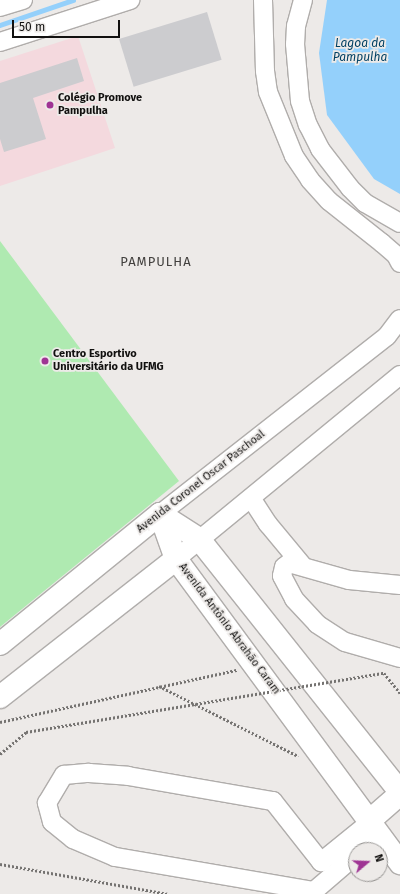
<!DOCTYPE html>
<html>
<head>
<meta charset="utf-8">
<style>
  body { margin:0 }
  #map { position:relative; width:400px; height:894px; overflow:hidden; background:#edeae8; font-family:"Fira Sans",sans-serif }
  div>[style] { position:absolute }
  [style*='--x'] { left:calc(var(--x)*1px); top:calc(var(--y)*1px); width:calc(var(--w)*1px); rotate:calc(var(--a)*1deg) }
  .education>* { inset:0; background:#f4d9de }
  .green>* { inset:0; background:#afeab1 }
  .water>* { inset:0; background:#94d0fb }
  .stream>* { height:4.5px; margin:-2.25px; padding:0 2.25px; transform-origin:2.25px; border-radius:2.25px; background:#94d0fb }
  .building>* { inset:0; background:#cccccf; transform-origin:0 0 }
  .path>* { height:2.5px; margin-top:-1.25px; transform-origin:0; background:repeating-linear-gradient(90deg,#757371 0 2px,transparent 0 4px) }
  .roads { filter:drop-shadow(1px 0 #b0adab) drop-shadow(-1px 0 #b0adab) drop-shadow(0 1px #b0adab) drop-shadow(0 -1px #b0adab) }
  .minor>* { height:18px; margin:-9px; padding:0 9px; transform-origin:9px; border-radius:9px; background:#fff }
  .major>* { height:22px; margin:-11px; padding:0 11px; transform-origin:11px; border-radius:11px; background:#fff }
  .path-bridge>* { height:2.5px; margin-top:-1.25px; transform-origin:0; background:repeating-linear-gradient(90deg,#757371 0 2px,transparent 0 4px) }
  .dots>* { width:11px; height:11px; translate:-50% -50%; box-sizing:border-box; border:2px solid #edeae8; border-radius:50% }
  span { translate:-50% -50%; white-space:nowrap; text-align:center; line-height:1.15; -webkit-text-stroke:3.5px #edeae8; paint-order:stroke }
  .poi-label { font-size:11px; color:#11100f; font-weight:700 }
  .left { translate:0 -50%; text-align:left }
  .street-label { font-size:11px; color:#11100f }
  .water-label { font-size:12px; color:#004063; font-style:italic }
  .quarter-label { font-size:13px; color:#42403e; letter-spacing:1px }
  .north { position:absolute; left:348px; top:842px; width:40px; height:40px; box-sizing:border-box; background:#edeae8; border:1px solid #959391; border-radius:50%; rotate:71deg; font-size:11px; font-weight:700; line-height:16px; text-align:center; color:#11100f }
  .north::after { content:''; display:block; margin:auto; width:14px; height:18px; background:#9f3494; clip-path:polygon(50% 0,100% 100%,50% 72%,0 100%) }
  .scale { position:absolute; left:12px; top:20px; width:108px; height:18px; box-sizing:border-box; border:2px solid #11100f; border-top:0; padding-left:5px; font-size:12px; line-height:14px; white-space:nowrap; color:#11100f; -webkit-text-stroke:3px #edeae8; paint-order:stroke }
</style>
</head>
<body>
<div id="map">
  <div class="education">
    <div style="clip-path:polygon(78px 36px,115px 148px,0 186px,0 61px)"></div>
  </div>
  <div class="green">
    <div style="clip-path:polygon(0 241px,179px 481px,0 627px)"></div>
  </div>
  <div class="water">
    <div style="clip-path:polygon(327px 0,400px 0,400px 194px,374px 179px,327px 115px,319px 53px)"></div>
  </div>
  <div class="stream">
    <div style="--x:0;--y:25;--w:77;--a:-18.9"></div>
  </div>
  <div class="building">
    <div style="left:207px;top:12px;width:50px;height:92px;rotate:73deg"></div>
    <div style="clip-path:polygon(77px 58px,84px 81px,33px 98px,46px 139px,4px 152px,0 139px,0 83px)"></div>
  </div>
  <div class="path">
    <div style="--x:159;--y:686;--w:156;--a:26.7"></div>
    <div style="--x:0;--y:722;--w:243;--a:-12.4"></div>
    <div style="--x:0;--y:864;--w:171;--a:10.1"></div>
  </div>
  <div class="roads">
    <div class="minor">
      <div style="--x:263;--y:0;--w:71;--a:88.4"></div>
      <div style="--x:265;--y:71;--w:21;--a:82"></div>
      <div style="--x:268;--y:92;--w:69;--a:67.9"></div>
      <div style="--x:294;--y:156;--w:29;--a:56"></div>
      <div style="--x:310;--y:180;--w:28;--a:48"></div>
      <div style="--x:329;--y:201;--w:68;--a:38.4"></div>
      <div style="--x:382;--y:243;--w:18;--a:41"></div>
      <div style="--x:396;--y:255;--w:9;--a:63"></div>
      <div style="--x:303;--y:0;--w:27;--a:105"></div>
      <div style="--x:296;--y:26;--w:18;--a:93"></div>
      <div style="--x:295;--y:44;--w:57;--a:85"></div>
      <div style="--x:300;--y:101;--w:25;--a:72"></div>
      <div style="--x:308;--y:125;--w:27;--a:63"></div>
      <div style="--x:320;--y:149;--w:49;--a:52.4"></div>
      <div style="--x:350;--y:188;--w:21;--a:45"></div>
      <div style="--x:365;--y:203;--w:40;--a:29.7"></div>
      <div style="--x:0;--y:7;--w:24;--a:-17"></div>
      <div style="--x:0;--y:42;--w:137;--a:-17.9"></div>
      <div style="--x:251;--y:498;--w:31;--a:57"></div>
      <div style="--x:268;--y:524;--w:53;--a:50.3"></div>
      <div style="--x:160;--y:514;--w:288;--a:-38.1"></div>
      <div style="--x:387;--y:336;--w:21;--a:-53"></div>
      <div style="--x:176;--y:559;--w:290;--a:-39.4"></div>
      <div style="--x:400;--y:585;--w:51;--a:-174.4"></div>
      <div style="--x:349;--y:580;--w:62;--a:-164.2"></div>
      <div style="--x:289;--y:563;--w:6;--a:141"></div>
      <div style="--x:284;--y:567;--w:9;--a:103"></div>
      <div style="--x:282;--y:576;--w:26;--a:62"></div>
      <div style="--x:294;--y:599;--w:34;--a:47"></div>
      <div style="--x:317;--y:624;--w:33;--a:33"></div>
      <div style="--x:345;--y:642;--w:57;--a:16.2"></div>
      <div style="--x:362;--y:850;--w:22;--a:-39"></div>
      <div style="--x:356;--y:855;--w:55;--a:139.4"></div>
      <div style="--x:314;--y:891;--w:202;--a:-170.3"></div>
      <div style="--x:115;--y:857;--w:46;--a:-156.8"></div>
      <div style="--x:73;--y:839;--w:27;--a:-141"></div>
      <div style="--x:52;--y:822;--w:20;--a:-105"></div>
      <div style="--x:47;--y:803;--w:33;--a:-59"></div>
      <div style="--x:64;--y:775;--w:25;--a:-5"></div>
      <div style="--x:89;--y:773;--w:39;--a:4"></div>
      <div style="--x:128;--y:776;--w:147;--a:9.8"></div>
      <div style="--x:273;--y:801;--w:78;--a:51.8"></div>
      <div style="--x:321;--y:862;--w:62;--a:-39.1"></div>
    </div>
    <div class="major">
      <div style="--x:160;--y:514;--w:48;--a:70.4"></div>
      <div style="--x:176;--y:559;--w:378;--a:53.6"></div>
      <div style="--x:160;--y:514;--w:46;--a:32.7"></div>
      <div style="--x:199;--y:539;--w:323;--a:51.5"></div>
      <div style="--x:0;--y:644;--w:206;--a:-39.1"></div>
      <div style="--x:0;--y:697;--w:224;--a:-38.1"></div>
      <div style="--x:368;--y:822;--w:43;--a:-41.2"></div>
    </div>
  </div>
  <div class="path-bridge">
    <div style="--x:0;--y:754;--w:34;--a:-40"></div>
    <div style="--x:26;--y:732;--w:363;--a:-9.4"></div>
    <div style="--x:384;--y:673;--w:26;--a:51"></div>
  </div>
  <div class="dots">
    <div style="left:50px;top:105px;background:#9f3494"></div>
    <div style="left:45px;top:361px;background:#9f3494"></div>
  </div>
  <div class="poi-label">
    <span class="left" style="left:58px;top:105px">Colégio Promove<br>Pampulha</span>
    <span class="left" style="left:53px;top:361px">Centro Esportivo<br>Universitário da UFMG</span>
  </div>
  <div class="street-label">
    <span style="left:201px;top:482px;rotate:-38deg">Avenida Coronel Oscar Paschoal</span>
    <span style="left:229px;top:629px;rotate:53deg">Avenida Antônio Abrahão Caram</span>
  </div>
  <div class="water-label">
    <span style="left:360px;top:51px">Lagoa da<br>Pampulha</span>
  </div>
  <div class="quarter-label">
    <span style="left:156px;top:262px">PAMPULHA</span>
  </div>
  <div class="north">N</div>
  <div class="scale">50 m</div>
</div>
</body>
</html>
